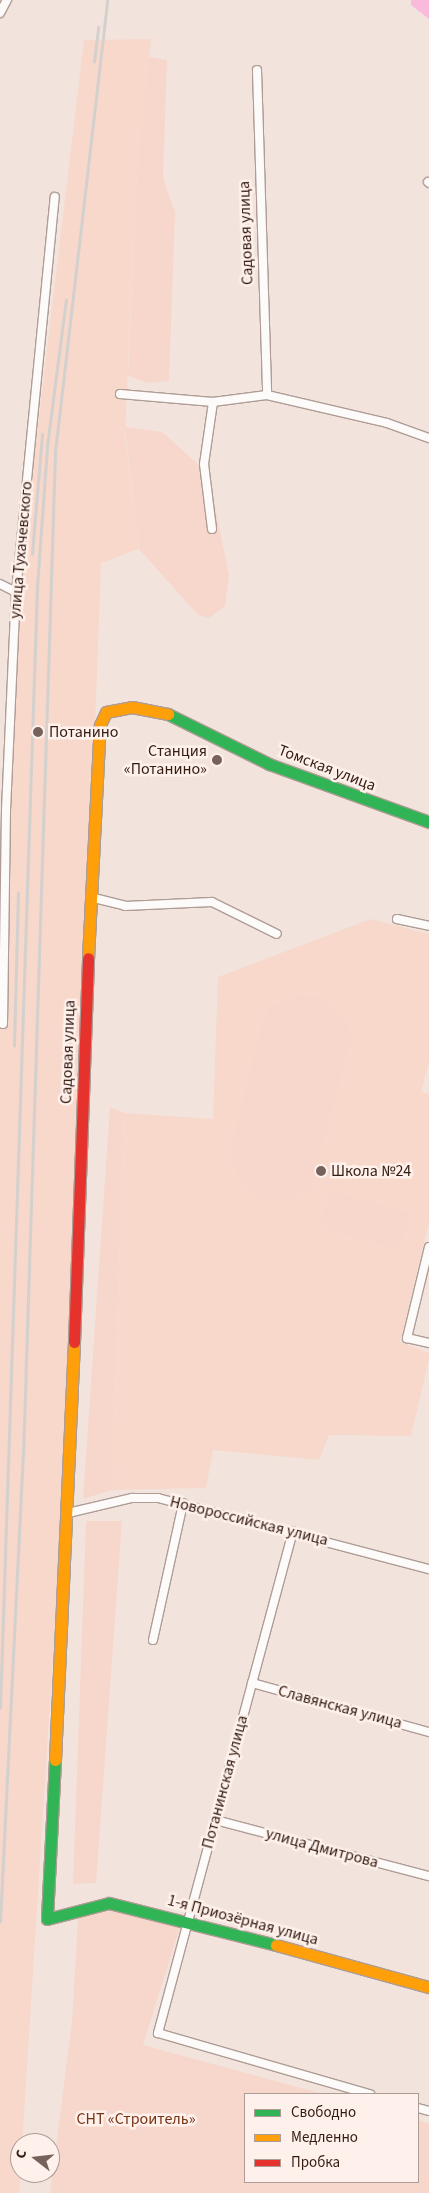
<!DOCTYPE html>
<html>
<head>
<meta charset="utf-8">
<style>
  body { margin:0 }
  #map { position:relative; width:429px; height:2193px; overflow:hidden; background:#f2e4dd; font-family:"Source Sans 3",sans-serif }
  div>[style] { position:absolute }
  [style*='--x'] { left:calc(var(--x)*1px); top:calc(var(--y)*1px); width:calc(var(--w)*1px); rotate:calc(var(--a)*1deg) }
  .built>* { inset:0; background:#f7d8cb }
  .green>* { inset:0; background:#f7d7cb }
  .water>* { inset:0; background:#fabadc }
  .roads { filter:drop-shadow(1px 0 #ae9c95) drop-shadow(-1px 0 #ae9c95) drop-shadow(0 1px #ae9c95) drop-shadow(0 -1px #ae9c95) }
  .street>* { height:8px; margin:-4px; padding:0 4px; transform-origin:4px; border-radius:4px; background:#fdfbfa }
  .fast>* { height:11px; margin:-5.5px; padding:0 5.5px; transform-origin:5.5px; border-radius:5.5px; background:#30b455 }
  .slow>* { height:11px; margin:-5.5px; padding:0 5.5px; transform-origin:5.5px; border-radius:5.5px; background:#ff9f0a }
  .jam>* { height:11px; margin:-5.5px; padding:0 5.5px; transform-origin:5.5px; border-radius:5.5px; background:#e5322d }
  .rail>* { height:2.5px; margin:-1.25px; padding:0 1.25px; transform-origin:1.25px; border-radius:1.25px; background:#d4d0ce }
  .dots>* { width:14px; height:14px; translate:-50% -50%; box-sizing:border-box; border:2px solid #fef0eb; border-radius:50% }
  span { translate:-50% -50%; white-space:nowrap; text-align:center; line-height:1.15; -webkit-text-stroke:5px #fef0eb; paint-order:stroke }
  .street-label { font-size:16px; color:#341c13 }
  .poi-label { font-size:16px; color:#341c13 }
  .left { translate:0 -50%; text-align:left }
  .right { translate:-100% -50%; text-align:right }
  .park-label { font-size:16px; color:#793314 }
  .legend { position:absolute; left:244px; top:2093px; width:175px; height:90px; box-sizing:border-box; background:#fef0eb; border:1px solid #ad9b95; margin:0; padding:6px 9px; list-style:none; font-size:15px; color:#341c13 }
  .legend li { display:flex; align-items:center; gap:10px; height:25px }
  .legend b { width:25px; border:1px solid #ad9b95 }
  .north { position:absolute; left:10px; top:2133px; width:50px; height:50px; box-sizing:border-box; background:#fef0eb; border:1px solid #ad9b95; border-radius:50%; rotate:286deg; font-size:14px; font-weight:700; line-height:20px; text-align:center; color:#341c13 }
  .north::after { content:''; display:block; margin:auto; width:18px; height:22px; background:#76625a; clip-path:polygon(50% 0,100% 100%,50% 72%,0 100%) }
</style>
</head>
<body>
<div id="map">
  <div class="built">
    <div style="clip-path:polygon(151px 39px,137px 167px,125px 432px,139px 549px,101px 563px,72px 1355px,19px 2193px,0 2193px,0 1033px,23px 551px,84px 40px)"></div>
    <div style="clip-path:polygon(371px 919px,429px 934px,429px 1061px,421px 1092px,429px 1094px,429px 1222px,400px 1342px,429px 1353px,429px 1359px,411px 1436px,329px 1435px,319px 1460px,213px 1450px,206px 1488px,112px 1490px,124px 1113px,213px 1119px,218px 977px)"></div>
  </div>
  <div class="green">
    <div style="clip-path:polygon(149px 57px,167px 60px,163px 178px,175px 212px,169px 381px,148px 383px,128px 376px,137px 167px)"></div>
    <div style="clip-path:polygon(125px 427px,162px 432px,208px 473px,229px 575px,225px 606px,209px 618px,198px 615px,139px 549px)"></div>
    <div style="clip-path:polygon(301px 995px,315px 997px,329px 1003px,348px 1025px,351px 1041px,310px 1187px,294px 1198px,277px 1201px,262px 1199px,239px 1180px,230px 1150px,264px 1018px,271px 1006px)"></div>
    <div style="clip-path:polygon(110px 1107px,124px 1113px,112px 1490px,83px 1499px)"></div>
    <div style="clip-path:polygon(335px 1192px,407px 1212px,409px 1217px,402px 1245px,397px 1249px,325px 1229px,321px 1222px,329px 1196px)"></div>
    <div style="clip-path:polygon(86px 1521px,122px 1521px,96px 1883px,73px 1884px)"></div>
    <div style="clip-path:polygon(122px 1909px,181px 1924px,143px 2045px,323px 2094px,245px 2094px,245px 2182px,418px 2182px,418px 2120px,429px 2124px,429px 2193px,50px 2193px,72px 2022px,78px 1917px)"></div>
  </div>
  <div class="water">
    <div style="clip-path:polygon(411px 0,429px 0,429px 19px,411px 5px)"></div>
  </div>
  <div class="roads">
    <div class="street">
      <div style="--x:0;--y:13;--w:15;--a:-62"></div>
      <div style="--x:257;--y:70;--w:325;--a:88.2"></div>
      <div style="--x:428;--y:182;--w:1;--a:45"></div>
      <div style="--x:120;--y:394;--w:93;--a:4.9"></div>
      <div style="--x:213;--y:402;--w:54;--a:-7.4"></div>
      <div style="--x:267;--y:395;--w:123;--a:13.1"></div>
      <div style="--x:387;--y:423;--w:45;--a:19.7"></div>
      <div style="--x:212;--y:529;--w:65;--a:-97"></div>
      <div style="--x:204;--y:464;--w:63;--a:-81.7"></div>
      <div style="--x:0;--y:584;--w:18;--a:27"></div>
      <div style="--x:90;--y:897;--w:36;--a:14"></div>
      <div style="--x:125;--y:906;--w:87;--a:-2.6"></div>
      <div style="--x:212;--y:902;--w:72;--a:26.2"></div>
      <div style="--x:397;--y:919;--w:33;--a:12"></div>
      <div style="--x:3;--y:1024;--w:214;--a:-89.2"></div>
      <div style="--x:6;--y:810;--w:218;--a:-87.4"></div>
      <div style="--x:16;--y:592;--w:397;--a:-84.4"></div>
      <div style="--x:429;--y:1247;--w:94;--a:103.6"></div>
      <div style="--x:407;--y:1338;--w:23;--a:13"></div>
      <div style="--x:68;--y:1513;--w:66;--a:-13.2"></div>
      <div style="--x:132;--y:1498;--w:26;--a:0"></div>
      <div style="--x:158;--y:1498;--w:280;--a:14.7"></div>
      <div style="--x:293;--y:1531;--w:520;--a:105.05"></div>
      <div style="--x:158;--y:2033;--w:221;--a:16.1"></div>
      <div style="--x:153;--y:1640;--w:140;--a:-77.6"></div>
      <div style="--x:252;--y:1683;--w:184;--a:15.5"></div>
      <div style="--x:215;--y:1820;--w:221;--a:14.7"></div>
      <div style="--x:418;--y:2108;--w:11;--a:15"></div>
    </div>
    <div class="fast">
      <div style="--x:168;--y:714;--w:113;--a:26.3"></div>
      <div style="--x:269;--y:764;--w:170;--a:19.9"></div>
      <div style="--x:55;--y:1760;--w:159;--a:92.9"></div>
      <div style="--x:47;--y:1919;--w:64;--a:-14.5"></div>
      <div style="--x:109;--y:1903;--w:172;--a:14.1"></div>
    </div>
    <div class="slow">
      <div style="--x:88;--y:958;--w:233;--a:-87.1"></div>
      <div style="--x:100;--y:725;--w:14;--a:-65"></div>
      <div style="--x:106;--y:712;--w:26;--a:-11"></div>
      <div style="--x:132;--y:707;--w:37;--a:11"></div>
      <div style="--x:55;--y:1760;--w:418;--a:-87.4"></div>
      <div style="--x:276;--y:1945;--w:159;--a:15.4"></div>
    </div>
    <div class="jam">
      <div style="--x:74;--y:1342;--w:384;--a:-87.9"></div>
    </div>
  </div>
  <div class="rail">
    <div style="--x:94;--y:62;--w:35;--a:-83"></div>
    <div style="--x:32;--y:554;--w:120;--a:-85.2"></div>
    <div style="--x:14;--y:1046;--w:153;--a:-88.5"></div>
    <div style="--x:0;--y:1708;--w:1122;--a:-88.11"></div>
    <div style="--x:37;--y:587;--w:141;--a:-85.9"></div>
    <div style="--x:47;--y:446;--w:147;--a:-82.6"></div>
    <div style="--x:0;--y:1922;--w:467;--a:-87.2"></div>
    <div style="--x:23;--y:1456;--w:1005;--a:-88.17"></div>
    <div style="--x:55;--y:452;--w:455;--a:-83.4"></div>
  </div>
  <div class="dots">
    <div style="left:38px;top:732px;background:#76625a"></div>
    <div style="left:217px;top:760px;background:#76625a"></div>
    <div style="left:321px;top:1171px;background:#76625a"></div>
  </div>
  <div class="street-label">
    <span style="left:246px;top:233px;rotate:-92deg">Садовая улица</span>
    <span style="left:21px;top:550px;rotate:-85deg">улица Тухачевского</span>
    <span style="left:327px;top:768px;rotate:21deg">Томская улица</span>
    <span style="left:68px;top:1052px;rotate:-88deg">Садовая улица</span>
    <span style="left:249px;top:1521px;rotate:14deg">Новороссийская улица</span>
    <span style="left:340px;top:1707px;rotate:15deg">Славянская улица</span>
    <span style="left:225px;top:1782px;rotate:-75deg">Потанинская улица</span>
    <span style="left:322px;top:1848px;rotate:15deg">улица Дмитрова</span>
    <span style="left:243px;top:1920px;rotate:15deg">1-я Приозёрная улица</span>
  </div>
  <div class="poi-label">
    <span class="left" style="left:49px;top:732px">Потанино</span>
    <span class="right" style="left:207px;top:760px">Станция<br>«Потанино»</span>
    <span class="left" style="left:331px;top:1171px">Школа №24</span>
  </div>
  <div class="park-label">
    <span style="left:136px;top:2119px">СНТ «Строитель»</span>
  </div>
  <ul class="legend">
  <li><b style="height:6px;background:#30b455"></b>Свободно</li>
  <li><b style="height:6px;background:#ff9f0a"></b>Медленно</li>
  <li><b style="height:6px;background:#e5322d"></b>Пробка</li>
  </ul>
  <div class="north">С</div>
</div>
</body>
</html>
